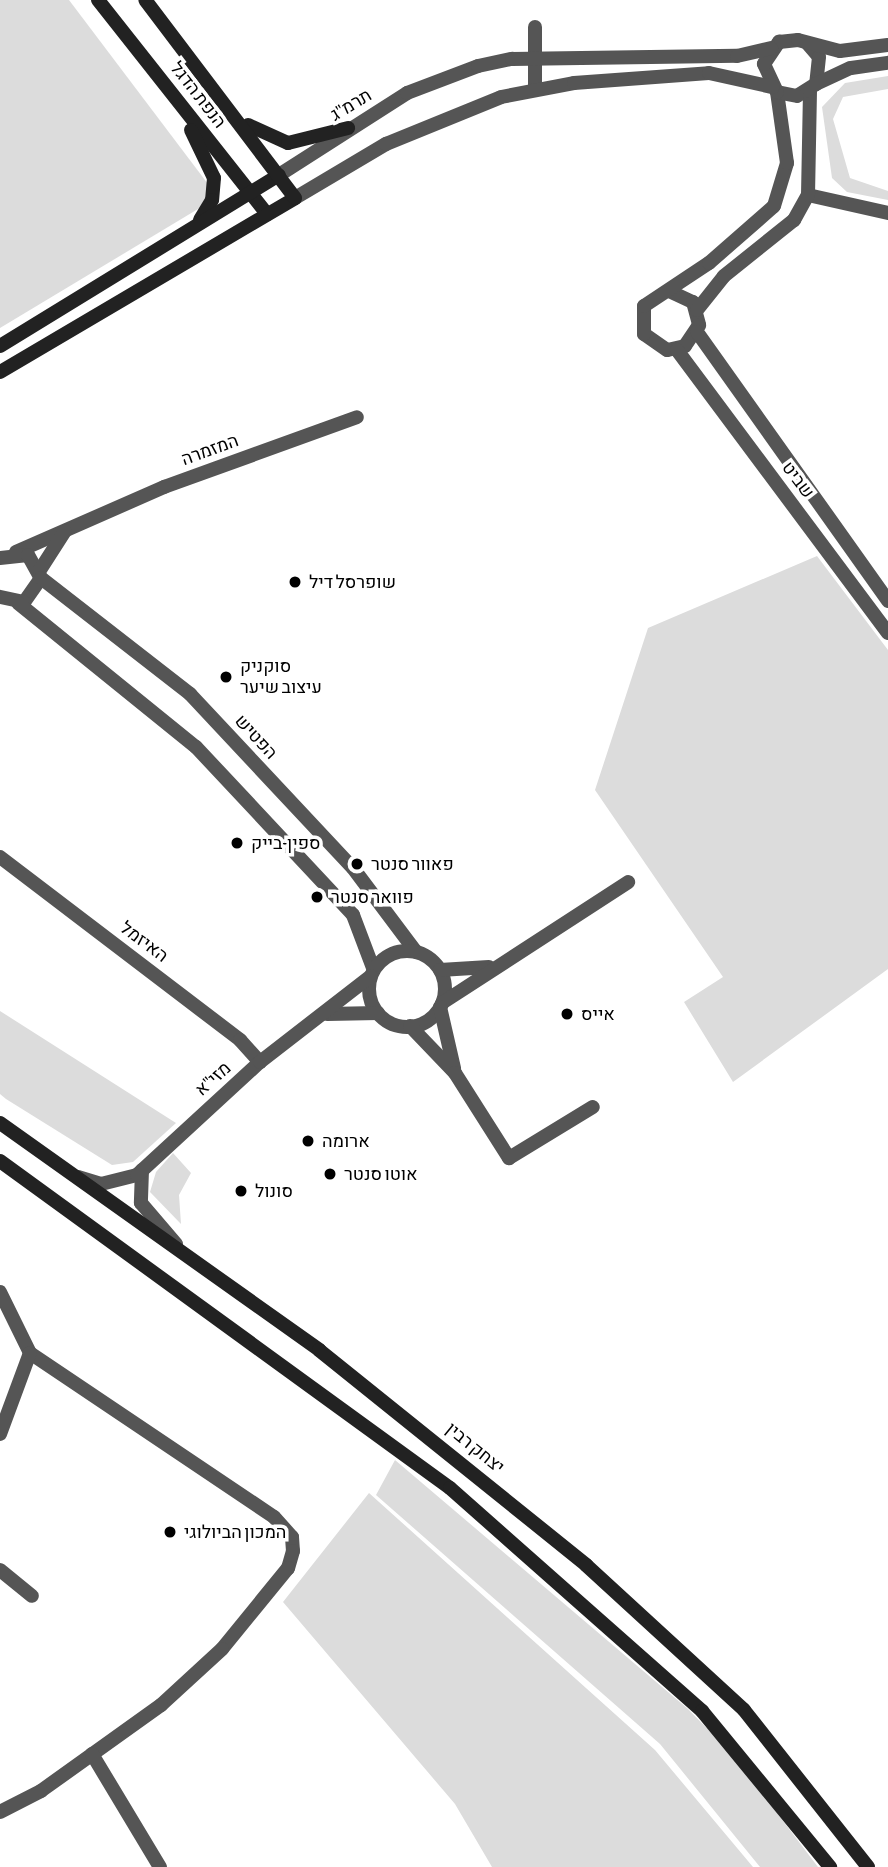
<!DOCTYPE html>
<html>
<head>
<meta charset="utf-8">
<style>
  body { margin:0 }
  #map { position:relative; width:888px; height:1867px; overflow:hidden; background:#fff; font-family:"Asap Condensed",Heebo,sans-serif }
  div>[style] { position:absolute }
  [style*='--x'] { left:calc(var(--x)*1px); top:calc(var(--y)*1px); width:calc(var(--w)*1px); rotate:calc(var(--a)*1deg) }
  .green>* { inset:0; background:#dcdcdc }
  .minor>* { height:14px; margin:-7px; padding:0 7px; transform-origin:7px; border-radius:7px; background:#555 }
  .minor>.ring { margin:-7px; padding:0; box-sizing:content-box; background:none; border:14px solid #555; border-radius:50% }
  .tertiary>* { height:14px; margin:-7px; padding:0 7px; transform-origin:7px; border-radius:7px; background:#555 }
  .secondary>* { height:14px; margin:-7px; padding:0 7px; transform-origin:7px; border-radius:7px; background:#222 }
  .dots>* { width:19px; height:19px; translate:-50% -50%; box-sizing:border-box; border:4px solid #fff; border-radius:50% }
  span { translate:-50% -50%; white-space:nowrap; text-align:center; line-height:1.15; -webkit-text-stroke:7px #fff; paint-order:stroke }
  .street-label { font-size:18px; color:#000 }
  .poi-label { font-size:18px; color:#000 }
  .left { translate:0 -50%; text-align:left }
</style>
</head>
<body>
<div id="map">
  <div class="green">
    <div style="clip-path:polygon(0 0,69px 0,211px 188px,203px 206px,0 328px)"></div>
    <div style="clip-path:polygon(888px 76px,888px 89px,843px 97px,833px 119px,850px 178px,888px 191px,888px 200px,847px 192px,832px 178px,822px 107px,845px 83px)"></div>
    <div style="clip-path:polygon(817px 556px,888px 650px,888px 969px,733px 1082px,684px 1002px,723px 977px,595px 790px,648px 628px)"></div>
    <div style="clip-path:polygon(0 1011px,176px 1123px,133px 1162px,112px 1165px,6px 1099px,0 1094px)"></div>
    <div style="clip-path:polygon(173px 1153px,191px 1173px,179px 1195px,181px 1224px,150px 1192px,156px 1172px)"></div>
    <div style="clip-path:polygon(395px 1460px,688px 1709px,733px 1755px,818px 1867px,760px 1867px,660px 1744px,376px 1495px)"></div>
    <div style="clip-path:polygon(369px 1493px,655px 1750px,753px 1867px,492px 1867px,455px 1804px,283px 1602px)"></div>
  </div>
  <div class="minor">
    <div style="--x:535;--y:27;--w:63;--a:90"></div>
    <div style="--x:808;--y:195;--w:82;--a:12.7"></div>
    <div style="--x:669;--y:291;--w:26;--a:25"></div>
    <div style="--x:693;--y:302;--w:24;--a:75"></div>
    <div style="--x:699;--y:325;--w:25;--a:124"></div>
    <div style="--x:685;--y:346;--w:18;--a:167"></div>
    <div style="--x:667;--y:350;--w:28;--a:-145"></div>
    <div style="--x:644;--y:334;--w:28;--a:-90"></div>
    <div style="--x:644;--y:306;--w:78;--a:-33.5"></div>
    <div style="--x:709;--y:263;--w:86;--a:-41.2"></div>
    <div style="--x:774;--y:206;--w:45;--a:-73.2"></div>
    <div style="--x:787;--y:163;--w:72;--a:-98"></div>
    <div style="--x:697;--y:310;--w:43;--a:-51.5"></div>
    <div style="--x:724;--y:276;--w:90;--a:-38.7"></div>
    <div style="--x:794;--y:220;--w:29;--a:-61"></div>
    <div style="--x:808;--y:195;--w:105;--a:-88.9"></div>
    <div style="--x:697;--y:332;--w:330;--a:54.6"></div>
    <div style="--x:677;--y:350;--w:353;--a:53.3"></div>
    <div style="--x:16;--y:552;--w:162;--a:-23.7"></div>
    <div style="--x:164;--y:487;--w:205;--a:-19.9"></div>
    <div style="--x:0;--y:558;--w:28;--a:-6"></div>
    <div style="--x:28;--y:555;--w:26;--a:61"></div>
    <div style="--x:41;--y:578;--w:29;--a:125"></div>
    <div style="--x:24;--y:602;--w:25;--a:-168"></div>
    <div style="--x:40;--y:570;--w:46;--a:-57.3"></div>
    <div style="--x:41;--y:578;--w:189;--a:37.9"></div>
    <div style="--x:190;--y:694;--w:238;--a:46.9"></div>
    <div style="--x:353;--y:868;--w:105;--a:53.1"></div>
    <div style="--x:18;--y:603;--w:229;--a:39"></div>
    <div style="--x:196;--y:747;--w:230;--a:46.9"></div>
    <div style="--x:353;--y:915;--w:57;--a:69.3"></div>
    <div style="--x:0;--y:857;--w:302;--a:37.3"></div>
    <div style="--x:240;--y:1040;--w:30;--a:48"></div>
    <div class="ring" style="left:369px;top:951px;width:62px;height:62px"></div>
    <div style="--x:440;--y:970;--w:49;--a:-3.5"></div>
    <div style="--x:442;--y:1003;--w:222;--a:-33"></div>
    <div style="--x:440;--y:1007;--w:63;--a:77.1"></div>
    <div style="--x:327;--y:1014;--w:51;--a:-1.1"></div>
    <div style="--x:410;--y:1026;--w:65;--a:46.2"></div>
    <div style="--x:455;--y:1073;--w:101;--a:57.6"></div>
    <div style="--x:509;--y:1158;--w:98;--a:-31.3"></div>
    <div style="--x:142;--y:1170;--w:33;--a:92"></div>
    <div style="--x:141;--y:1203;--w:54;--a:49.5"></div>
    <div style="--x:78;--y:1177;--w:24;--a:17"></div>
    <div style="--x:101;--y:1184;--w:37;--a:-14"></div>
    <div style="--x:137;--y:1175;--w:167;--a:-42.6"></div>
    <div style="--x:260;--y:1062;--w:140;--a:-37.8"></div>
    <div style="--x:0;--y:1292;--w:68;--a:63.8"></div>
    <div style="--x:30;--y:1353;--w:294;--a:33.9"></div>
    <div style="--x:274;--y:1517;--w:27;--a:48"></div>
    <div style="--x:292;--y:1537;--w:14;--a:86"></div>
    <div style="--x:293;--y:1551;--w:18;--a:106"></div>
    <div style="--x:288;--y:1568;--w:104;--a:129.2"></div>
    <div style="--x:222;--y:1649;--w:83;--a:137.4"></div>
    <div style="--x:161;--y:1705;--w:148;--a:144.4"></div>
    <div style="--x:41;--y:1791;--w:46;--a:152.9"></div>
    <div style="--x:0;--y:1434;--w:86;--a:-69.7"></div>
    <div style="--x:0;--y:1570;--w:41;--a:39.1"></div>
    <div style="--x:92;--y:1754;--w:132;--a:59"></div>
  </div>
  <div class="tertiary">
    <div style="--x:807;--y:43;--w:18;--a:49"></div>
    <div style="--x:819;--y:57;--w:27;--a:96"></div>
    <div style="--x:816;--y:84;--w:22;--a:148"></div>
    <div style="--x:797;--y:96;--w:20;--a:-169"></div>
    <div style="--x:777;--y:92;--w:31;--a:-115"></div>
    <div style="--x:764;--y:64;--w:27;--a:-56"></div>
    <div style="--x:779;--y:42;--w:19;--a:-6"></div>
    <div style="--x:798;--y:40;--w:43;--a:14.7"></div>
    <div style="--x:840;--y:51;--w:48;--a:-7.1"></div>
    <div style="--x:816;--y:84;--w:38;--a:-25"></div>
    <div style="--x:851;--y:68;--w:37;--a:-8"></div>
    <div style="--x:279;--y:175;--w:152;--a:-32.6"></div>
    <div style="--x:407;--y:93;--w:76;--a:-20.8"></div>
    <div style="--x:478;--y:66;--w:35;--a:-12"></div>
    <div style="--x:512;--y:59;--w:225;--a:-0.8"></div>
    <div style="--x:737;--y:56;--w:35;--a:-13"></div>
    <div style="--x:295;--y:198;--w:106;--a:-30.7"></div>
    <div style="--x:386;--y:144;--w:124;--a:-22.2"></div>
    <div style="--x:501;--y:97;--w:74;--a:-10.9"></div>
    <div style="--x:574;--y:83;--w:135;--a:-4.2"></div>
    <div style="--x:709;--y:73;--w:65;--a:12.5"></div>
  </div>
  <div class="secondary">
    <div style="--x:98;--y:0;--w:273;--a:51.7"></div>
    <div style="--x:248;--y:125;--w:44;--a:24.2"></div>
    <div style="--x:288;--y:143;--w:62;--a:-14"></div>
    <div style="--x:191;--y:130;--w:53;--a:64.4"></div>
    <div style="--x:214;--y:178;--w:22;--a:95"></div>
    <div style="--x:212;--y:200;--w:23;--a:121"></div>
    <div style="--x:0;--y:346;--w:327;--a:-31.5"></div>
    <div style="--x:0;--y:372;--w:342;--a:-30.5"></div>
    <div style="--x:295;--y:198;--w:248;--a:-127.1"></div>
    <div style="--x:0;--y:1123;--w:392;--a:35.4"></div>
    <div style="--x:319;--y:1350;--w:343;--a:38.8"></div>
    <div style="--x:586;--y:1565;--w:214;--a:42.5"></div>
    <div style="--x:744;--y:1710;--w:200;--a:51.7"></div>
    <div style="--x:0;--y:1161;--w:556;--a:36"></div>
    <div style="--x:450;--y:1488;--w:337;--a:41.5"></div>
    <div style="--x:702;--y:1711;--w:202;--a:50.6"></div>
  </div>
  <div class="dots">
    <div style="left:295px;top:582px;background:#000"></div>
    <div style="left:226px;top:677px;background:#000"></div>
    <div style="left:237px;top:843px;background:#000"></div>
    <div style="left:357px;top:864px;background:#000"></div>
    <div style="left:317px;top:897px;background:#000"></div>
    <div style="left:567px;top:1014px;background:#000"></div>
    <div style="left:308px;top:1141px;background:#000"></div>
    <div style="left:330px;top:1174px;background:#000"></div>
    <div style="left:241px;top:1191px;background:#000"></div>
    <div style="left:170px;top:1532px;background:#000"></div>
  </div>
  <div class="street-label">
    <span style="left:198px;top:95px;rotate:52deg">הנפת הדגל</span>
    <span style="left:351px;top:105px;rotate:-31deg">תרמ"ג</span>
    <span style="left:210px;top:450px;rotate:-20deg">המזמרה</span>
    <span style="left:798px;top:480px;rotate:53deg">שביט</span>
    <span style="left:256px;top:737px;rotate:47deg">הפטיש</span>
    <span style="left:144px;top:942px;rotate:37deg">האיזמל</span>
    <span style="left:213px;top:1079px;rotate:-42deg">מזי"א</span>
    <span style="left:475px;top:1448px;rotate:39deg">יצחק רבין</span>
  </div>
  <div class="poi-label">
    <span class="left" style="left:309px;top:582px">שופרסל דיל</span>
    <span class="left" style="left:240px;top:677px">סוקניק<br>עיצוב שיער</span>
    <span class="left" style="left:251px;top:843px">ספין-בייק</span>
    <span class="left" style="left:371px;top:864px">פאוור סנטר</span>
    <span class="left" style="left:331px;top:897px">פוואר סנטר</span>
    <span class="left" style="left:581px;top:1014px">אייס</span>
    <span class="left" style="left:322px;top:1141px">ארומה</span>
    <span class="left" style="left:344px;top:1174px">אוטו סנטר</span>
    <span class="left" style="left:255px;top:1191px">סונול</span>
    <span class="left" style="left:184px;top:1532px">המכון הביולוגי</span>
  </div>
</div>
</body>
</html>
